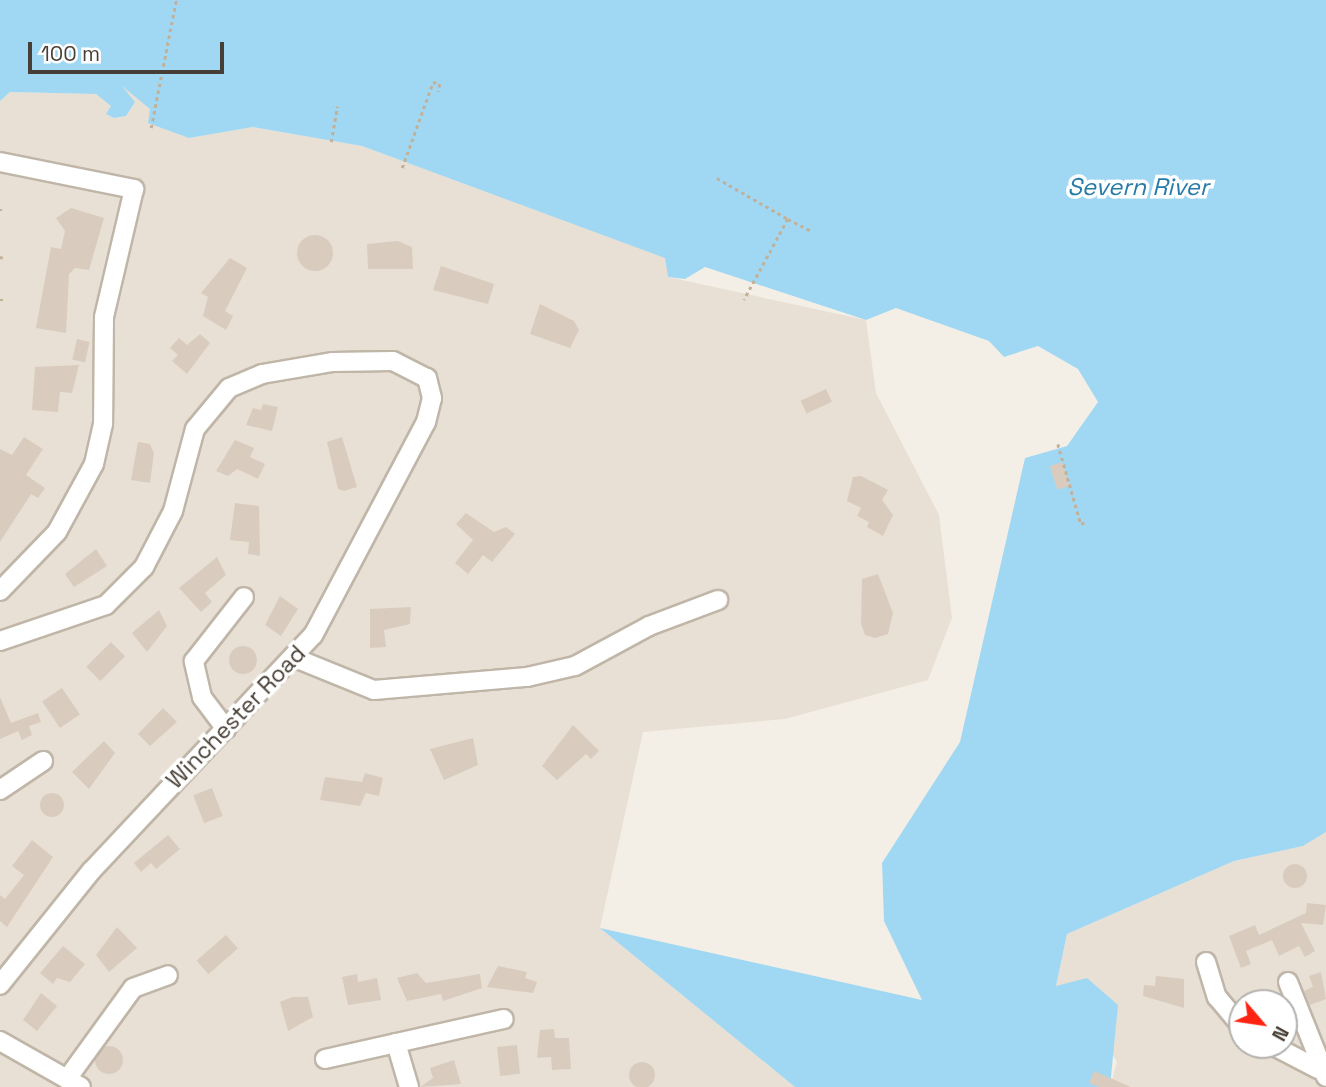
<!DOCTYPE html>
<html>
<head>
<meta charset="utf-8">
<style>
  body { margin:0 }
  #map { position:relative; width:1326px; height:1087px; overflow:hidden; background:#f4efe6; font-family:"Space Grotesk",sans-serif }
  div>[style] { position:absolute }
  [style*='--x'] { left:calc(var(--x)*1px); top:calc(var(--y)*1px); width:calc(var(--w)*1px); rotate:calc(var(--a)*1deg) }
  .residential>* { inset:0; background:#e8e0d4 }
  .water>* { inset:0; background:#a0d8f3 }
  .building>* { inset:0; background:#d9ccbe; transform-origin:0 0 }
  .round { border-radius:50% }
  .path>* { height:2.5px; margin-top:-1.25px; transform-origin:0; background:repeating-linear-gradient(90deg,#c2b099 0 3.5px,transparent 0 7px) }
  .roads { filter:drop-shadow(2px 0 #c0b6a8) drop-shadow(-2px 0 #c0b6a8) drop-shadow(0 2px #c0b6a8) drop-shadow(0 -2px #c0b6a8) }
  .minor>* { height:18px; margin:-9px; padding:0 9px; transform-origin:9px; border-radius:9px; background:#fff }
  span { translate:-50% -50%; white-space:nowrap; text-align:center; line-height:1.15; -webkit-text-stroke:7px #fff; paint-order:stroke }
  .street-label { font-size:23px; color:#473f35 }
  .water-label { font-size:24px; color:#277ba7; font-style:italic }
  .north { position:absolute; left:1228px; top:989px; width:70px; height:70px; box-sizing:border-box; background:#fff; border:2px solid #b5b2ae; border-radius:50%; rotate:119deg; font-size:19px; font-weight:700; line-height:28px; text-align:center; color:#473f35 }
  .north::after { content:''; display:block; margin:auto; width:24px; height:32px; background:#ff2312; clip-path:polygon(50% 0,100% 100%,50% 72%,0 100%) }
  .scale { position:absolute; left:28px; top:42px; width:196px; height:32px; box-sizing:border-box; border:4px solid #473f35; border-top:0; padding-left:9px; font-size:21px; line-height:24px; white-space:nowrap; color:#473f35; -webkit-text-stroke:5px #fff; paint-order:stroke }
</style>
</head>
<body>
<div id="map">
  <div class="residential">
    <div style="clip-path:polygon(122px 86px,189px 138px,253px 127px,362px 146px,666px 258px,668px 277px,866px 320px,876px 393px,939px 515px,952px 618px,928px 680px,785px 719px,643px 732px,600px 928px,795px 1087px,0 1087px,0 101px,10px 92px,96px 94px,112px 106px,107px 114px,114px 118px,126px 116px)"></div>
    <div style="clip-path:polygon(evenodd,1326px 832px,1326px 1087px,1110px 1087px,1117px 1062px,1072px 986px,1056px 986px,1067px 934px,1234px 861px,1303px 846px,1326px 832px,1242px 1003px,1284px 1003px,1284px 1045px,1242px 1045px,1242px 1003px)"></div>
  </div>
  <div class="water">
    <div style="clip-path:polygon(0 0,1326px 0,1326px 832px,1303px 846px,1234px 861px,1067px 934px,1056px 986px,1087px 978px,1118px 1005px,1110px 1087px,795px 1087px,600px 928px,922px 1000px,884px 921px,882px 863px,960px 742px,1025px 458px,1067px 446px,1098px 402px,1078px 369px,1038px 346px,1004px 357px,989px 341px,896px 308px,866px 320px,705px 267px,685px 279px,668px 277px,665px 258px,362px 146px,253px 127px,189px 138px,148px 123px,150px 109px,122px 86px,135px 102px,126px 116px,114px 118px,106px 114px,111px 106px,96px 94px,10px 92px,0 101px)"></div>
  </div>
  <div class="building">
    <div style="clip-path:polygon(71px 208px,104px 218px,89px 270px,75px 268px,69px 274px,66px 333px,36px 328px,51px 247px,61px 249px,65px 231px,56px 218px)"></div>
    <div class="round" style="left:297px;top:235px;width:36px;height:36px"></div>
    <div style="clip-path:polygon(398px 241px,412px 247px,413px 269px,368px 269px,367px 244px)"></div>
    <div style="clip-path:polygon(230px 258px,247px 268px,225px 311px,233px 316px,226px 330px,203px 316px,208px 297px,201px 293px)"></div>
    <div style="clip-path:polygon(441px 266px,494px 284px,488px 304px,433px 290px)"></div>
    <div style="clip-path:polygon(540px 304px,574px 321px,579px 330px,570px 348px,530px 334px)"></div>
    <div style="clip-path:polygon(200px 334px,210px 343px,187px 374px,172px 361px,178px 355px,170px 348px,179px 338px,187px 345px)"></div>
    <div style="left:77px;top:339px;width:13px;height:21px;rotate:13deg"></div>
    <div style="clip-path:polygon(79px 365px,72px 393px,60px 392px,58px 412px,32px 410px,35px 367px)"></div>
    <div style="left:826px;top:389px;width:14px;height:28px;rotate:65deg"></div>
    <div style="clip-path:polygon(263px 404px,278px 407px,272px 431px,246px 425px,253px 408px,261px 410px)"></div>
    <div style="clip-path:polygon(24px 437px,43px 449px,26px 475px,45px 488px,38px 498px,31px 494px,0 542px,0 449px,12px 455px)"></div>
    <div style="clip-path:polygon(342px 437px,357px 487px,344px 491px,338px 489px,327px 442px)"></div>
    <div style="clip-path:polygon(235px 440px,254px 448px,250px 457px,265px 464px,258px 479px,237px 469px,228px 476px,216px 471px)"></div>
    <div style="clip-path:polygon(138px 442px,150px 444px,154px 453px,150px 483px,131px 480px)"></div>
    <div style="left:1062px;top:462px;width:25px;height:13px;rotate:72deg"></div>
    <div style="clip-path:polygon(861px 476px,888px 490px,882px 500px,893px 515px,883px 536px,867px 527px,869px 522px,857px 516px,861px 508px,847px 501px,853px 477px)"></div>
    <div style="clip-path:polygon(235px 503px,259px 506px,260px 556px,248px 554px,249px 542px,230px 540px)"></div>
    <div style="clip-path:polygon(466px 513px,494px 532px,506px 527px,515px 534px,492px 562px,483px 555px,468px 574px,455px 563px,473px 540px,456px 524px)"></div>
    <div style="clip-path:polygon(96px 549px,107px 566px,74px 587px,65px 574px)"></div>
    <div style="clip-path:polygon(217px 557px,226px 575px,205px 593px,212px 602px,201px 612px,179px 588px)"></div>
    <div style="clip-path:polygon(878px 574px,893px 613px,888px 634px,875px 638px,865px 635px,861px 624px,862px 579px)"></div>
    <div style="clip-path:polygon(280px 596px,298px 609px,281px 636px,265px 625px)"></div>
    <div style="clip-path:polygon(411px 607px,410px 624px,384px 630px,386px 647px,370px 648px,370px 609px)"></div>
    <div style="clip-path:polygon(159px 610px,167px 626px,147px 652px,132px 633px)"></div>
    <div style="left:111px;top:642px;width:20px;height:35px;rotate:45deg"></div>
    <div class="round" style="left:229px;top:646px;width:28px;height:28px"></div>
    <div style="left:62px;top:688px;width:32px;height:24px;rotate:56deg"></div>
    <div style="clip-path:polygon(0 697px,11px 723px,38px 713px,41px 722px,29px 726px,32px 735px,22px 740px,18px 731px,0 739px)"></div>
    <div style="clip-path:polygon(163px 708px,177px 722px,150px 746px,138px 734px)"></div>
    <div style="clip-path:polygon(573px 725px,599px 751px,591px 759px,586px 754px,557px 780px,542px 766px)"></div>
    <div style="clip-path:polygon(473px 738px,478px 765px,444px 780px,430px 749px)"></div>
    <div style="clip-path:polygon(104px 741px,115px 753px,89px 789px,72px 772px)"></div>
    <div style="clip-path:polygon(365px 773px,383px 778px,379px 796px,366px 793px,360px 806px,320px 800px,325px 777px,362px 782px)"></div>
    <div style="left:212px;top:788px;width:30px;height:20px;rotate:69deg"></div>
    <div class="round" style="left:40px;top:793px;width:24px;height:24px"></div>
    <div style="clip-path:polygon(168px 835px,180px 849px,156px 869px,151px 863px,141px 872px,134px 863px)"></div>
    <div style="clip-path:polygon(32px 840px,53px 857px,7px 927px,0 921px,0 895px,5px 899px,24px 875px,12px 866px)"></div>
    <div class="round" style="left:1283px;top:864px;width:24px;height:24px"></div>
    <div style="clip-path:polygon(1307px 903px,1326px 905px,1323px 925px,1301px 923px,1315px 951px,1305px 957px,1299px 946px,1279px 956px,1272px 940px,1246px 951px,1251px 964px,1241px 968px,1229px 936px,1255px 925px,1259px 935px,1306px 913px)"></div>
    <div style="clip-path:polygon(117px 927px,137px 948px,109px 972px,96px 955px)"></div>
    <div style="left:226px;top:935px;width:18px;height:39px;rotate:49deg"></div>
    <div style="clip-path:polygon(63px 946px,85px 964px,70px 982px,57px 978px,53px 984px,40px 973px)"></div>
    <div style="clip-path:polygon(498px 966px,527px 972px,525px 978px,537px 982px,533px 993px,487px 987px)"></div>
    <div style="clip-path:polygon(1321px 972px,1326px 999px,1310px 1005px,1304px 991px,1313px 987px,1309px 976px)"></div>
    <div style="clip-path:polygon(417px 973px,426px 983px,480px 974px,482px 988px,443px 1001px,441px 994px,407px 1001px,397px 978px)"></div>
    <div style="clip-path:polygon(357px 974px,358px 982px,377px 978px,381px 1000px,348px 1005px,342px 977px)"></div>
    <div style="clip-path:polygon(1156px 976px,1184px 979px,1184px 1008px,1143px 996px,1144px 985px,1155px 986px)"></div>
    <div style="clip-path:polygon(41px 993px,57px 1006px,37px 1031px,23px 1020px)"></div>
    <div style="clip-path:polygon(292px 997px,308px 997px,313px 1017px,288px 1031px,280px 1002px)"></div>
    <div style="clip-path:polygon(554px 1029px,555px 1038px,569px 1038px,571px 1069px,552px 1070px,551px 1057px,537px 1058px,540px 1030px)"></div>
    <div style="left:517px;top:1045px;width:29px;height:20px;rotate:84deg"></div>
    <div class="round" style="left:95px;top:1046px;width:28px;height:28px"></div>
    <div style="clip-path:polygon(454px 1060px,461px 1084px,420px 1087px,433px 1078px,430px 1068px)"></div>
    <div class="round" style="left:629px;top:1062px;width:26px;height:26px"></div>
    <div style="clip-path:polygon(1094px 1071px,1131px 1087px,1099px 1087px,1089px 1083px)"></div>
  </div>
  <div class="path">
    <div style="--x:151;--y:128;--w:130;--a:-78.9"></div>
    <div style="--x:331;--y:142;--w:36;--a:-80"></div>
    <div style="--x:402;--y:168;--w:91;--a:-70.2"></div>
    <div style="--x:433;--y:82;--w:7;--a:16"></div>
    <div style="--x:440;--y:84;--w:8;--a:104"></div>
    <div style="--x:717;--y:178;--w:82;--a:30"></div>
    <div style="--x:788;--y:219;--w:92;--a:118.5"></div>
    <div style="--x:0;--y:210;--w:2;--a:0"></div>
    <div style="--x:788;--y:219;--w:25;--a:27"></div>
    <div style="--x:0;--y:257;--w:3;--a:18"></div>
    <div style="--x:0;--y:300;--w:4;--a:0"></div>
    <div style="--x:1058;--y:444;--w:83;--a:74"></div>
    <div style="--x:1081;--y:524;--w:6;--a:-31"></div>
  </div>
  <div class="roads">
    <div class="minor">
      <div style="--x:0;--y:162;--w:137;--a:11.4"></div>
      <div style="--x:134;--y:189;--w:131;--a:103.2"></div>
      <div style="--x:104;--y:317;--w:107;--a:90.5"></div>
      <div style="--x:103;--y:424;--w:41;--a:102.7"></div>
      <div style="--x:94;--y:464;--w:77;--a:118.6"></div>
      <div style="--x:57;--y:532;--w:82;--a:134"></div>
      <div style="--x:0;--y:641;--w:112;--a:-18.8"></div>
      <div style="--x:106;--y:605;--w:54;--a:-45"></div>
      <div style="--x:144;--y:567;--w:63;--a:-62.6"></div>
      <div style="--x:173;--y:511;--w:85;--a:-75"></div>
      <div style="--x:195;--y:429;--w:53;--a:-50.3"></div>
      <div style="--x:229;--y:388;--w:36;--a:-23"></div>
      <div style="--x:262;--y:374;--w:72;--a:-9.6"></div>
      <div style="--x:333;--y:362;--w:60;--a:-1"></div>
      <div style="--x:393;--y:361;--w:38;--a:27"></div>
      <div style="--x:427;--y:378;--w:21;--a:76"></div>
      <div style="--x:432;--y:398;--w:25;--a:104"></div>
      <div style="--x:426;--y:422;--w:241;--a:117.9"></div>
      <div style="--x:313;--y:635;--w:323;--a:133.2"></div>
      <div style="--x:92;--y:870;--w:147;--a:128.7"></div>
      <div style="--x:295;--y:658;--w:85;--a:22.1"></div>
      <div style="--x:374;--y:690;--w:154;--a:-4.9"></div>
      <div style="--x:527;--y:677;--w:49;--a:-12.9"></div>
      <div style="--x:575;--y:666;--w:84;--a:-28.4"></div>
      <div style="--x:649;--y:626;--w:74;--a:-20.6"></div>
      <div style="--x:226;--y:729;--w:40;--a:-127"></div>
      <div style="--x:202;--y:697;--w:37;--a:-103"></div>
      <div style="--x:194;--y:661;--w:81;--a:-52"></div>
      <div style="--x:0;--y:790;--w:52;--a:-34"></div>
      <div style="--x:1206;--y:962;--w:37;--a:73"></div>
      <div style="--x:1217;--y:997;--w:39;--a:50"></div>
      <div style="--x:1288;--y:982;--w:102;--a:68.2"></div>
      <div style="--x:0;--y:1041;--w:93;--a:29.6"></div>
      <div style="--x:396;--y:1043;--w:46;--a:73.5"></div>
      <div style="--x:1272;--y:1045;--w:52;--a:27.6"></div>
      <div style="--x:325;--y:1059;--w:183;--a:-12.6"></div>
      <div style="--x:67;--y:1079;--w:112;--a:-54"></div>
      <div style="--x:133;--y:988;--w:37;--a:-20"></div>
    </div>
  </div>
  <div class="street-label">
    <span style="left:236px;top:717px;rotate:-46deg">Winchester Road</span>
  </div>
  <div class="water-label">
    <span style="left:1138px;top:187px">Severn River</span>
  </div>
  <div class="north">N</div>
  <div class="scale">100 m</div>
</div>
</body>
</html>
